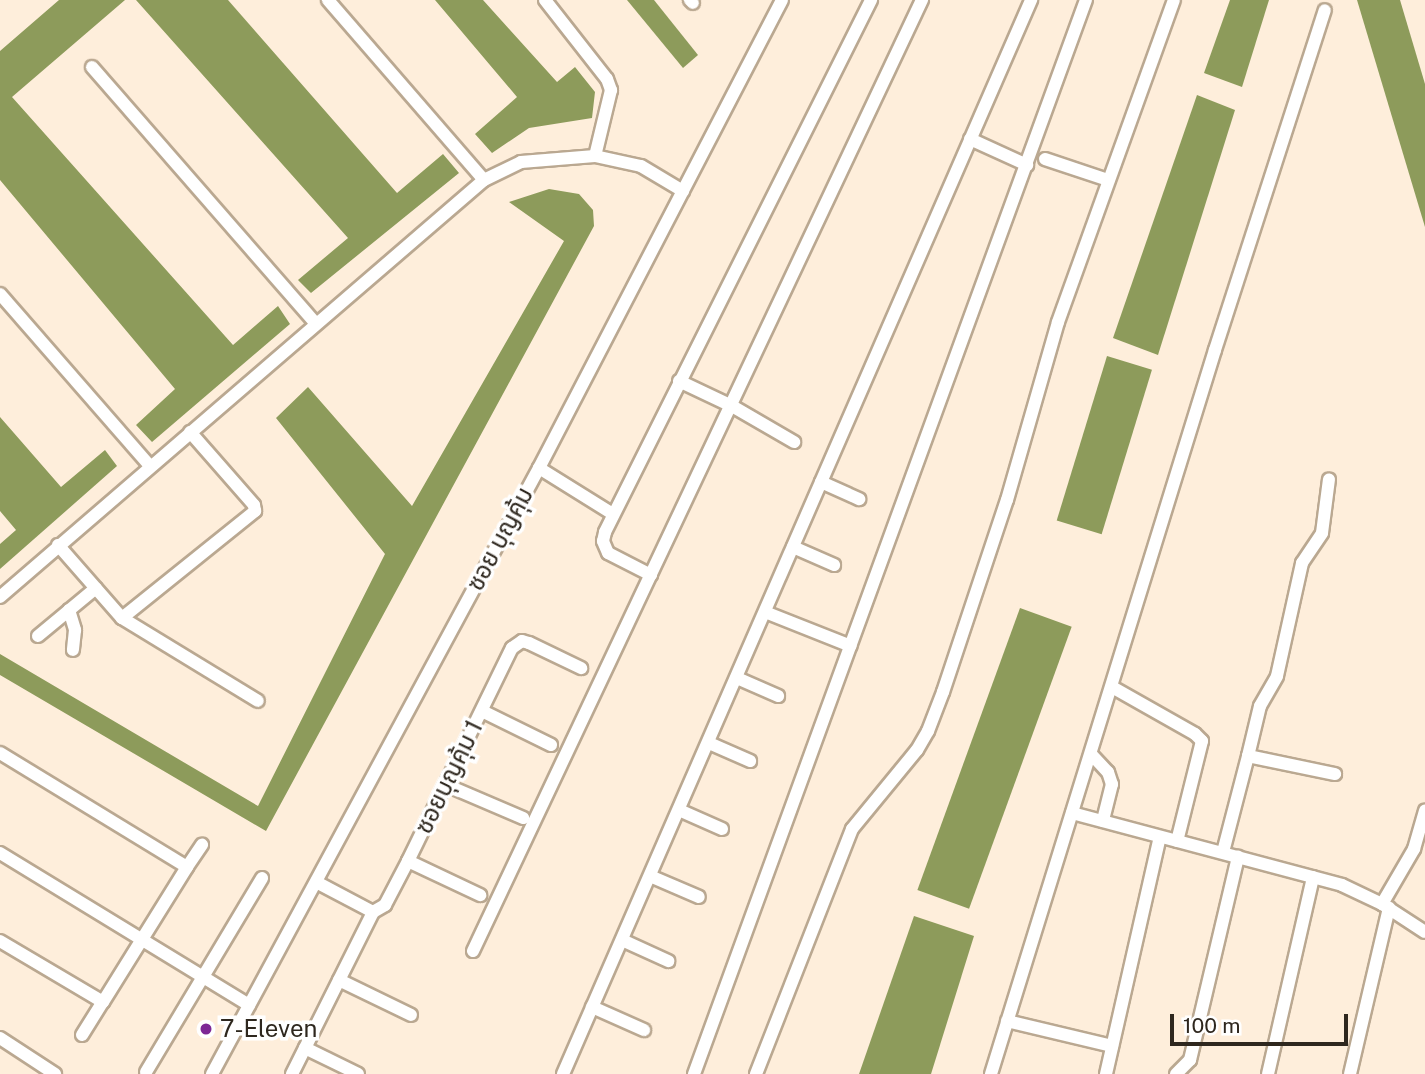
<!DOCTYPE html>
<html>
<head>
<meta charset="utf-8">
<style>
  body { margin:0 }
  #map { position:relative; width:1425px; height:1074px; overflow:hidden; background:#feeedb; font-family:"Public Sans","Noto Sans Thai",sans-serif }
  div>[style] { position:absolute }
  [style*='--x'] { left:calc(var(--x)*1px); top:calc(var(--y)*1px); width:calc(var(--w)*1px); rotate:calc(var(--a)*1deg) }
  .water>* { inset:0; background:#8d9b5b; transform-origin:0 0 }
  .roads { filter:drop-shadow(2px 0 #baa891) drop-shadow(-2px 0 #baa891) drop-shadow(0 2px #baa891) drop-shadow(0 -2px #baa891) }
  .minor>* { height:12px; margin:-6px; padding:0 6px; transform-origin:6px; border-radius:6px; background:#fff }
  .dots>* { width:19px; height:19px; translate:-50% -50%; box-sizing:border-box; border:4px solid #fff; border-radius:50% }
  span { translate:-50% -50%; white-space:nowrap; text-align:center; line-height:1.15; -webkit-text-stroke:7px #fff; paint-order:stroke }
  .street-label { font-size:24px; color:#2e271e }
  .poi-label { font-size:24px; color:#2e271e }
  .left { translate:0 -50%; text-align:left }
  .scale { position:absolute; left:1170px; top:1014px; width:178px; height:32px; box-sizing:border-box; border:4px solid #2e271e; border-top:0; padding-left:9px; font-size:21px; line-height:24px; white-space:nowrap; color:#2e271e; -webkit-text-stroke:5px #fff; paint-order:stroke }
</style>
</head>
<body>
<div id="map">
  <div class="water">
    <div style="clip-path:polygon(59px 0,125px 0,12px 97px,233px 345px,278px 306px,290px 324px,152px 442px,136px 425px,175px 389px,0 180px,0 51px)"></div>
    <div style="clip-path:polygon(136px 0,228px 0,397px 193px,443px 154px,459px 173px,311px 293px,298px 280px,348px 238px)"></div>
    <div style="clip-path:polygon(435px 0,483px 0,557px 82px,575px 67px,595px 92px,592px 118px,529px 128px,492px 153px,475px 134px,517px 97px)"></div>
    <div style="clip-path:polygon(627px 0,654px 0,698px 55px,683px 68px)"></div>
    <div style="clip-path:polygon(1230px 0,1269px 0,1242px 87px,1204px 73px)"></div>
    <div style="clip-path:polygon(1357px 0,1400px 0,1425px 84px,1425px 227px)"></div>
    <div style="clip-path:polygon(1197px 95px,1235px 110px,1158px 355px,1113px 338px)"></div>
    <div style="clip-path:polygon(549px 189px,579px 194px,593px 210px,594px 226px,266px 831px,0 675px,0 654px,258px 806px,385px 554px,276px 418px,308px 387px,412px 506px,564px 241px,509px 202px)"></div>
    <div style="left:1107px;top:356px;width:47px;height:172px;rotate:17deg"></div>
    <div style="clip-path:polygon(0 417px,61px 487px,105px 450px,117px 466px,0 569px,0 544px,16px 530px,0 511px)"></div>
    <div style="left:1020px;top:608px;width:55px;height:300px;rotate:20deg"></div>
    <div style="clip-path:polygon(914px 916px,974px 936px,931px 1074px,859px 1074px)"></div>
  </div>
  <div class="roads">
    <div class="minor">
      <div style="--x:328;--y:0;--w:238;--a:49.1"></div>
      <div style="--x:545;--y:0;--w:100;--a:51.9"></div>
      <div style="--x:607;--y:79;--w:12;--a:70"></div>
      <div style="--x:611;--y:90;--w:68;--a:103.6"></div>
      <div style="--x:690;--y:0;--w:4;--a:45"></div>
      <div style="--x:92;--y:67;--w:340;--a:48.9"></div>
      <div style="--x:970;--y:139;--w:63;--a:24.5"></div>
      <div style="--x:1045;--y:159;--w:66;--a:18.4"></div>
      <div style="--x:0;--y:294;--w:228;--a:48.9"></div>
      <div style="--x:679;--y:381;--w:59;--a:25.3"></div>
      <div style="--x:732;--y:406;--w:72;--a:30.1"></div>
      <div style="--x:539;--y:468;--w:87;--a:31.9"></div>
      <div style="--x:821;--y:482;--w:42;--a:24.1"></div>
      <div style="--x:58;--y:545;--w:97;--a:48.8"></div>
      <div style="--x:122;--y:618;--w:171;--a:-38.8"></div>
      <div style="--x:255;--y:511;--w:6;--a:-99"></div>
      <div style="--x:254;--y:505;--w:97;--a:-131.2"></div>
      <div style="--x:793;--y:547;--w:45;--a:23.7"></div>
      <div style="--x:651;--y:575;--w:48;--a:-152.9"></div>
      <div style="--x:608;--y:553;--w:13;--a:-113"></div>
      <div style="--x:603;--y:541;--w:9;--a:-77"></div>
      <div style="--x:605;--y:532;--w:595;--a:-63.43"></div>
      <div style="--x:0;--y:597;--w:639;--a:-40.75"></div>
      <div style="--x:484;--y:180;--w:41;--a:-25.9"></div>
      <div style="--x:521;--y:162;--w:74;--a:-4.6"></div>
      <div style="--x:595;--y:156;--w:47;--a:12.3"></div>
      <div style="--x:641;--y:166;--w:49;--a:30.8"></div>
      <div style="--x:69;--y:610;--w:21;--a:73"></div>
      <div style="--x:75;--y:630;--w:20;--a:96"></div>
      <div style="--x:765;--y:612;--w:92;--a:21.6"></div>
      <div style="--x:122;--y:618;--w:159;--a:31.4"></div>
      <div style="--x:38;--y:636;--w:75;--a:-39.6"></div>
      <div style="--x:737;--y:678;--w:45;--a:23.7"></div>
      <div style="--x:1112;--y:687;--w:95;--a:29.5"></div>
      <div style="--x:1195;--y:734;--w:10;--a:45"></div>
      <div style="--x:1202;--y:741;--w:103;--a:104"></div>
      <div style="--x:482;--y:711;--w:77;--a:26.2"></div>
      <div style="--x:709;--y:743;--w:45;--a:23.7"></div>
      <div style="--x:0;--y:753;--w:219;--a:31.4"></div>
      <div style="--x:187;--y:867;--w:159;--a:121.9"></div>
      <div style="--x:103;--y:1002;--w:120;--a:-149.4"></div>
      <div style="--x:1091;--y:754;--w:25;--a:47"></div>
      <div style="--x:1108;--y:772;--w:13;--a:72"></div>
      <div style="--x:1112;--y:784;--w:38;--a:104"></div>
      <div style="--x:1248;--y:756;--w:51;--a:-76.5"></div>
      <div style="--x:1260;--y:706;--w:34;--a:-60"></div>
      <div style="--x:1277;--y:676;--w:116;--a:-77.5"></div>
      <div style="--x:1302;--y:563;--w:36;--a:-56"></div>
      <div style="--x:1322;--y:533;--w:54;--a:-82.6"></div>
      <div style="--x:446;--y:785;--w:84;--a:23.2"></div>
      <div style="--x:679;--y:810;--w:47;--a:23.8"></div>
      <div style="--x:1072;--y:813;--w:279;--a:14.9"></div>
      <div style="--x:1342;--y:885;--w:44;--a:25.4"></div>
      <div style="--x:1382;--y:904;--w:51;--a:33.1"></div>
      <div style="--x:1223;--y:852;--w:99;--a:-75.4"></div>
      <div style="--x:1248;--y:756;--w:89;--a:11.7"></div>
      <div style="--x:0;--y:853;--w:292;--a:31.4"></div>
      <div style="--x:408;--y:861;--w:80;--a:25.3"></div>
      <div style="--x:187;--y:867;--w:27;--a:-56"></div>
      <div style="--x:650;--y:876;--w:53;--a:23.2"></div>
      <div style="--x:1382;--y:904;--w:64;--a:-59.8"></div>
      <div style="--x:1414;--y:849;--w:40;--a:-74"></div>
      <div style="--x:373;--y:912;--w:14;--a:-30"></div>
      <div style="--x:385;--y:905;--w:50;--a:-62.4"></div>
      <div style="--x:408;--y:861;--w:237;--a:-64"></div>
      <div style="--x:512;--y:648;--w:12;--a:-35"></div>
      <div style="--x:522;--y:641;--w:7;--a:16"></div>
      <div style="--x:529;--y:643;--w:58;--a:25.7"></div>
      <div style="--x:622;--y:940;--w:51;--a:24.5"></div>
      <div style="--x:473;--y:951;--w:1052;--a:-64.73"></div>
      <div style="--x:339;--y:980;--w:80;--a:25.9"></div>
      <div style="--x:592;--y:1007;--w:57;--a:23.9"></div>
      <div style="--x:1007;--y:1021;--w:108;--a:13.4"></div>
      <div style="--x:82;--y:1035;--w:39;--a:-58"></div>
      <div style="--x:0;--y:1038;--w:66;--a:33.2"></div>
      <div style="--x:305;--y:1048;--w:59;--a:26.1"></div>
      <div style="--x:146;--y:1072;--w:226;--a:-59.1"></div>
      <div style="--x:212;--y:1074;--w:689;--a:-61.65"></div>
      <div style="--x:539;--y:468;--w:527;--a:-62.56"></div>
      <div style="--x:292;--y:1074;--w:181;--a:-63.4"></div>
      <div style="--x:373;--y:912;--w:64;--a:-152.2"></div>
      <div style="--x:563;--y:1074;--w:1172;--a:-66.45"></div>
      <div style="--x:694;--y:1074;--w:1143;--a:-69.95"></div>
      <div style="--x:756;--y:1074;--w:263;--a:-68.6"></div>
      <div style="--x:852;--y:829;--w:102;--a:-50.6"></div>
      <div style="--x:917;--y:750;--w:22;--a:-60"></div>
      <div style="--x:928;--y:731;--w:42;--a:-69"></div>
      <div style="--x:943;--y:692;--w:202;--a:-71.6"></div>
      <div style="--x:1007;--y:500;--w:185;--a:-74"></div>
      <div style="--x:1058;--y:322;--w:342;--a:-70.2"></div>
      <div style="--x:991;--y:1074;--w:758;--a:-72.81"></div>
      <div style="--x:1215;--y:350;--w:357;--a:-72.1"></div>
      <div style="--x:1106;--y:1074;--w:243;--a:-77.2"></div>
      <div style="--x:1176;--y:1074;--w:20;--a:-45"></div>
      <div style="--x:1190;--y:1060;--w:209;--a:-76.7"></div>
      <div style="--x:1268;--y:1074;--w:202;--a:-77.1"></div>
      <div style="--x:1350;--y:1074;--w:171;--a:-76.8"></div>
    </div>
  </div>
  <div class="dots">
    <div style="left:206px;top:1029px;background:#7d2795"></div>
  </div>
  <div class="street-label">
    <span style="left:500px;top:539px;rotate:-62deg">ซอย บุญคุ้ม</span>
    <span style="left:449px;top:777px;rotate:-64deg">ซอยบุญคุ้ม 1</span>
  </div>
  <div class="poi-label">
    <span class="left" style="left:220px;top:1029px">7-Eleven</span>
  </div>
  <div class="scale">100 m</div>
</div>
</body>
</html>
